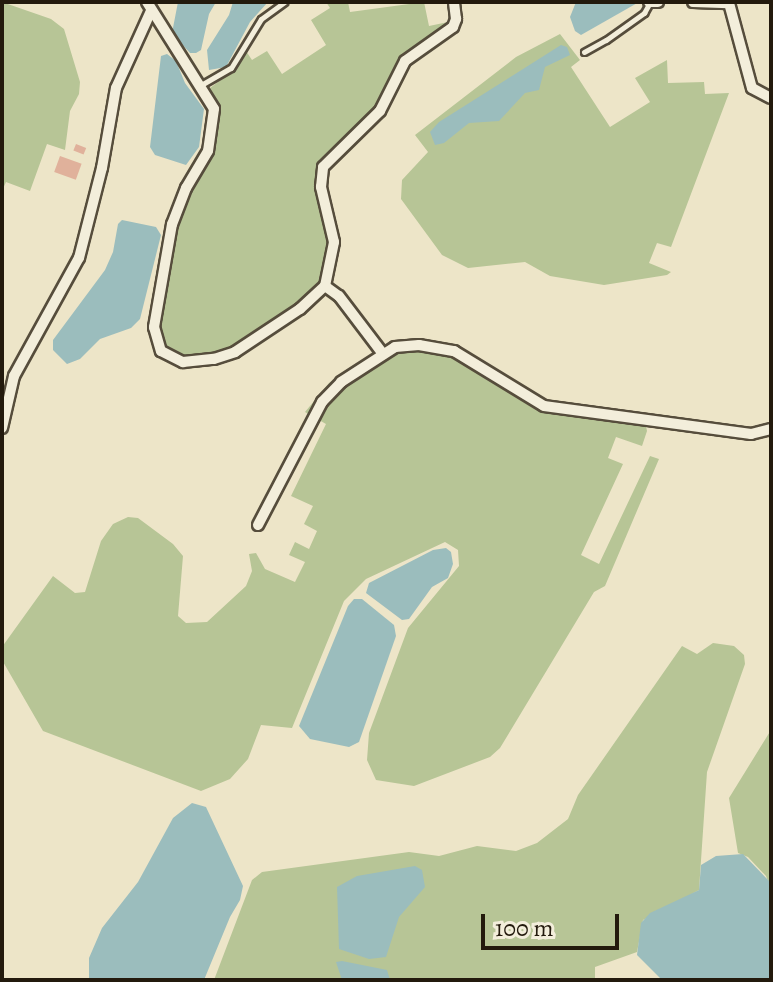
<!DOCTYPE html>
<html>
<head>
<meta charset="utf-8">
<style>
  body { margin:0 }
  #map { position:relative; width:773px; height:982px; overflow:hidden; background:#ede5c8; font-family:Alegreya,serif }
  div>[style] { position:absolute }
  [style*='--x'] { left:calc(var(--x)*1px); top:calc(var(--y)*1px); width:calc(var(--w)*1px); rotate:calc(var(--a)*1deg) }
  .green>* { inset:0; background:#b7c596 }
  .water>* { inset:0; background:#9bbdbd }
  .building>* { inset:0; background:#e0b19b; transform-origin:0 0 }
  .roads { filter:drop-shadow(2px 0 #564d3c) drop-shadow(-2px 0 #564d3c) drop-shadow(0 2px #564d3c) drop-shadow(0 -2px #564d3c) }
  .lane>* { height:5px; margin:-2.5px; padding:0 2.5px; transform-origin:2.5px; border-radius:2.5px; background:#f3eedb }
  .street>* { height:10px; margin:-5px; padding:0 5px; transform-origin:5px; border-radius:5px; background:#f3eedb }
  span { translate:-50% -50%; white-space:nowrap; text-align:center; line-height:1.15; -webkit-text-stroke:7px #f3eedb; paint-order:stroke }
  .frame { position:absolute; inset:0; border:4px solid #231a0d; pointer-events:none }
  .scale { position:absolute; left:481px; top:914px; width:138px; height:36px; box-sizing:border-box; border:4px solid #231a0d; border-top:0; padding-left:10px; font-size:24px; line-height:28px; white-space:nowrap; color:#231a0d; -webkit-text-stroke:6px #f3eedb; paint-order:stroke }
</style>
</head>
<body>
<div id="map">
  <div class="green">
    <div style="clip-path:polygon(2px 2px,51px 19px,64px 29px,80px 82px,79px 94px,70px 111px,65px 150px,47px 144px,30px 191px,6px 182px,2px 191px)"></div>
    <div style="clip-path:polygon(326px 2px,348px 2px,350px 12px,424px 2px,429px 26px,453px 21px,419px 45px,377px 109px,320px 166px,331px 242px,323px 284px,299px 307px,221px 355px,183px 359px,163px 349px,157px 328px,172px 234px,188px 189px,210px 152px,216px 130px,210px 88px,234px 70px,246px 51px,252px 60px,267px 51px,282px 74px,326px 45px,311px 20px,330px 8px)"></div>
    <div style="clip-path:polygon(560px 34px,580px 60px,571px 67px,610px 127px,650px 102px,635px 78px,667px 60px,668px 83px,704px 82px,705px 94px,729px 93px,671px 247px,657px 243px,649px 263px,671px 272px,667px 275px,604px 285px,550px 276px,525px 262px,468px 268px,442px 255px,401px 199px,402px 180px,428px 152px,415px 135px,516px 57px)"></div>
    <div style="clip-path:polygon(420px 349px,449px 354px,468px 362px,541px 410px,645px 421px,647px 431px,642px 446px,616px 437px,608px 458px,623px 464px,581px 555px,599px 564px,650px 456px,659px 459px,605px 586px,594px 592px,500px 748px,490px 757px,414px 786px,376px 780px,367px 760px,369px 733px,408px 628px,459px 566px,458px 550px,445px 542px,366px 579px,344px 601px,292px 728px,261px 725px,248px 759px,230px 779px,201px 791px,43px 731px,2px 660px,2px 647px,53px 576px,75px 593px,85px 592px,101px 541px,113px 524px,128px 517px,138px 518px,173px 544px,183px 556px,178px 616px,186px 623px,207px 622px,246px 586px,252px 571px,249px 554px,256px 553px,265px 569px,295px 582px,305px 562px,289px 555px,295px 542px,309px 549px,317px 531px,304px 524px,313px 506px,291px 496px,326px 424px,305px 412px,329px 383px,374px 353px,381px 359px,403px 350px)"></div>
    <div style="clip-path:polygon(713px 643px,734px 646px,744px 655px,745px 664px,707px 772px,699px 890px,643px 920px,637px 952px,595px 967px,595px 980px,214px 980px,252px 880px,262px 872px,409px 852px,439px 856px,477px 846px,516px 851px,537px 843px,568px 819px,578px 795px,682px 646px,697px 654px)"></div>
    <div style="clip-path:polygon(771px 730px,771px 890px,766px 876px,748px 857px,738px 853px,729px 798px)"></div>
  </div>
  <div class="water">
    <div style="clip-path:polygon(178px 2px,216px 2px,209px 14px,201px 50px,196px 53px,190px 53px,172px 33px)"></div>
    <div style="clip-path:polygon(233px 2px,268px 2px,250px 22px,226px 67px,209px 70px,207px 50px,229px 15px)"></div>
    <div style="clip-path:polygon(576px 2px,639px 2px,581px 35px,575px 31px,570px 17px)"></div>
    <div style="clip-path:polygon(561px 45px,567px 47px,570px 55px,545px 67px,539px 90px,525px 93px,499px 121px,469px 123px,444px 143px,435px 145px,430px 132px,439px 122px)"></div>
    <div style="clip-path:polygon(167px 54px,176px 61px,185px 83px,204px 109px,199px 147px,186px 165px,155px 155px,150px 147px,161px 56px)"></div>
    <div style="clip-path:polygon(122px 220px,156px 227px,161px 235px,140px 319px,131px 328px,100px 339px,80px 359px,67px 364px,53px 350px,53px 340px,105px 270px,113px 252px,118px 224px)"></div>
    <div style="clip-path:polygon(446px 548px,451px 552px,453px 564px,448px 578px,432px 587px,409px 619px,402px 620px,366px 593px,369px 583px,433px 550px)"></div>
    <div style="clip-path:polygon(354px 599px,362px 599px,394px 625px,396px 636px,359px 742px,349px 747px,310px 739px,299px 726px,348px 606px)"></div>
    <div style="clip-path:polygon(192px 803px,206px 807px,243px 886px,240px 900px,230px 917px,204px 980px,89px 980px,89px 958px,102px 928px,138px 882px,173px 818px)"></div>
    <div style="clip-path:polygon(743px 854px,769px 881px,771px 980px,662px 980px,637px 955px,641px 923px,650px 913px,699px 890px,701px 865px,716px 856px)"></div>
    <div style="clip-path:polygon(415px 866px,422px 870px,425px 887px,399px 917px,386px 957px,369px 959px,339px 949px,337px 887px,357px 876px)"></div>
    <div style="clip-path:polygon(342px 961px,387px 970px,390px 980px,342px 980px,336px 962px)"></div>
  </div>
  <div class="building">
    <div style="left:76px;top:144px;width:11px;height:7px;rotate:22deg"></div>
    <div style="left:60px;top:156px;width:23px;height:17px;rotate:20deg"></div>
  </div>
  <div class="roads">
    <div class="lane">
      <div style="--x:584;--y:52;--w:25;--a:-29"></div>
      <div style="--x:606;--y:40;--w:47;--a:-35.4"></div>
      <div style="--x:644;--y:13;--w:10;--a:-61"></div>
      <div style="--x:201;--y:85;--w:34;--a:-30"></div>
      <div style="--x:231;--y:68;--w:57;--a:-58.5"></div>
      <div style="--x:261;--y:19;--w:29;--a:-36"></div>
    </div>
    <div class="street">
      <div style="--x:147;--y:2;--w:126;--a:57.9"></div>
      <div style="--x:214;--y:109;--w:42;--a:98.1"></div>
      <div style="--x:208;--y:151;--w:43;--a:120.7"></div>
      <div style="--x:186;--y:188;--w:39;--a:111"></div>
      <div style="--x:172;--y:224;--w:105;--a:99.9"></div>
      <div style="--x:154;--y:327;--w:25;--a:74"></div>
      <div style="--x:161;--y:351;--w:25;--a:27"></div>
      <div style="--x:183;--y:362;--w:31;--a:-6"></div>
      <div style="--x:214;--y:359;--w:22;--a:-18"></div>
      <div style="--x:235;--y:352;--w:78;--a:-33.5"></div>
      <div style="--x:300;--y:309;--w:34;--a:-43"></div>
      <div style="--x:325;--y:286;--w:45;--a:-78.4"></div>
      <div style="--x:334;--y:242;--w:57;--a:-103.3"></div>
      <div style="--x:321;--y:187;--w:20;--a:-84"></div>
      <div style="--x:323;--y:167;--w:80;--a:-44.5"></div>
      <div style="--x:380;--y:111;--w:56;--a:-63.4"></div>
      <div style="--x:405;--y:61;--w:59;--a:-35.3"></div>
      <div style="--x:453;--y:27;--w:9;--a:-69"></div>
      <div style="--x:456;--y:19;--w:17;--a:-97"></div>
      <div style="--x:649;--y:2;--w:9;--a:0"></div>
      <div style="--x:693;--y:2;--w:36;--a:2"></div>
      <div style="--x:729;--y:3;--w:88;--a:74.9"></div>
      <div style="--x:752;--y:88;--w:21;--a:28"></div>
      <div style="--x:325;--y:286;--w:17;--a:36"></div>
      <div style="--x:339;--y:296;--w:73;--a:52.8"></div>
      <div style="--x:2;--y:428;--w:53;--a:-77"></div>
      <div style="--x:14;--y:376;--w:135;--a:-61.2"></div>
      <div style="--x:79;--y:258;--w:93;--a:-75.7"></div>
      <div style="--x:102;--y:168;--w:81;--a:-80.1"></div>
      <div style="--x:116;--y:88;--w:85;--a:-65.6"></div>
      <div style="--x:258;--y:525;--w:139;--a:-62.5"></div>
      <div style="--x:322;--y:402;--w:28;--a:-46"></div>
      <div style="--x:341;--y:382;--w:64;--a:-32.9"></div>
      <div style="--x:395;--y:347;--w:24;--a:-5"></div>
      <div style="--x:419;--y:345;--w:36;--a:10"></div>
      <div style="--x:454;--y:351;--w:105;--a:31.4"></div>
      <div style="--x:544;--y:406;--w:209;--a:7.7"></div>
      <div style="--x:751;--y:434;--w:21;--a:-14"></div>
    </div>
  </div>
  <div class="frame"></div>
  <div class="scale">100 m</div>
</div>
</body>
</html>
